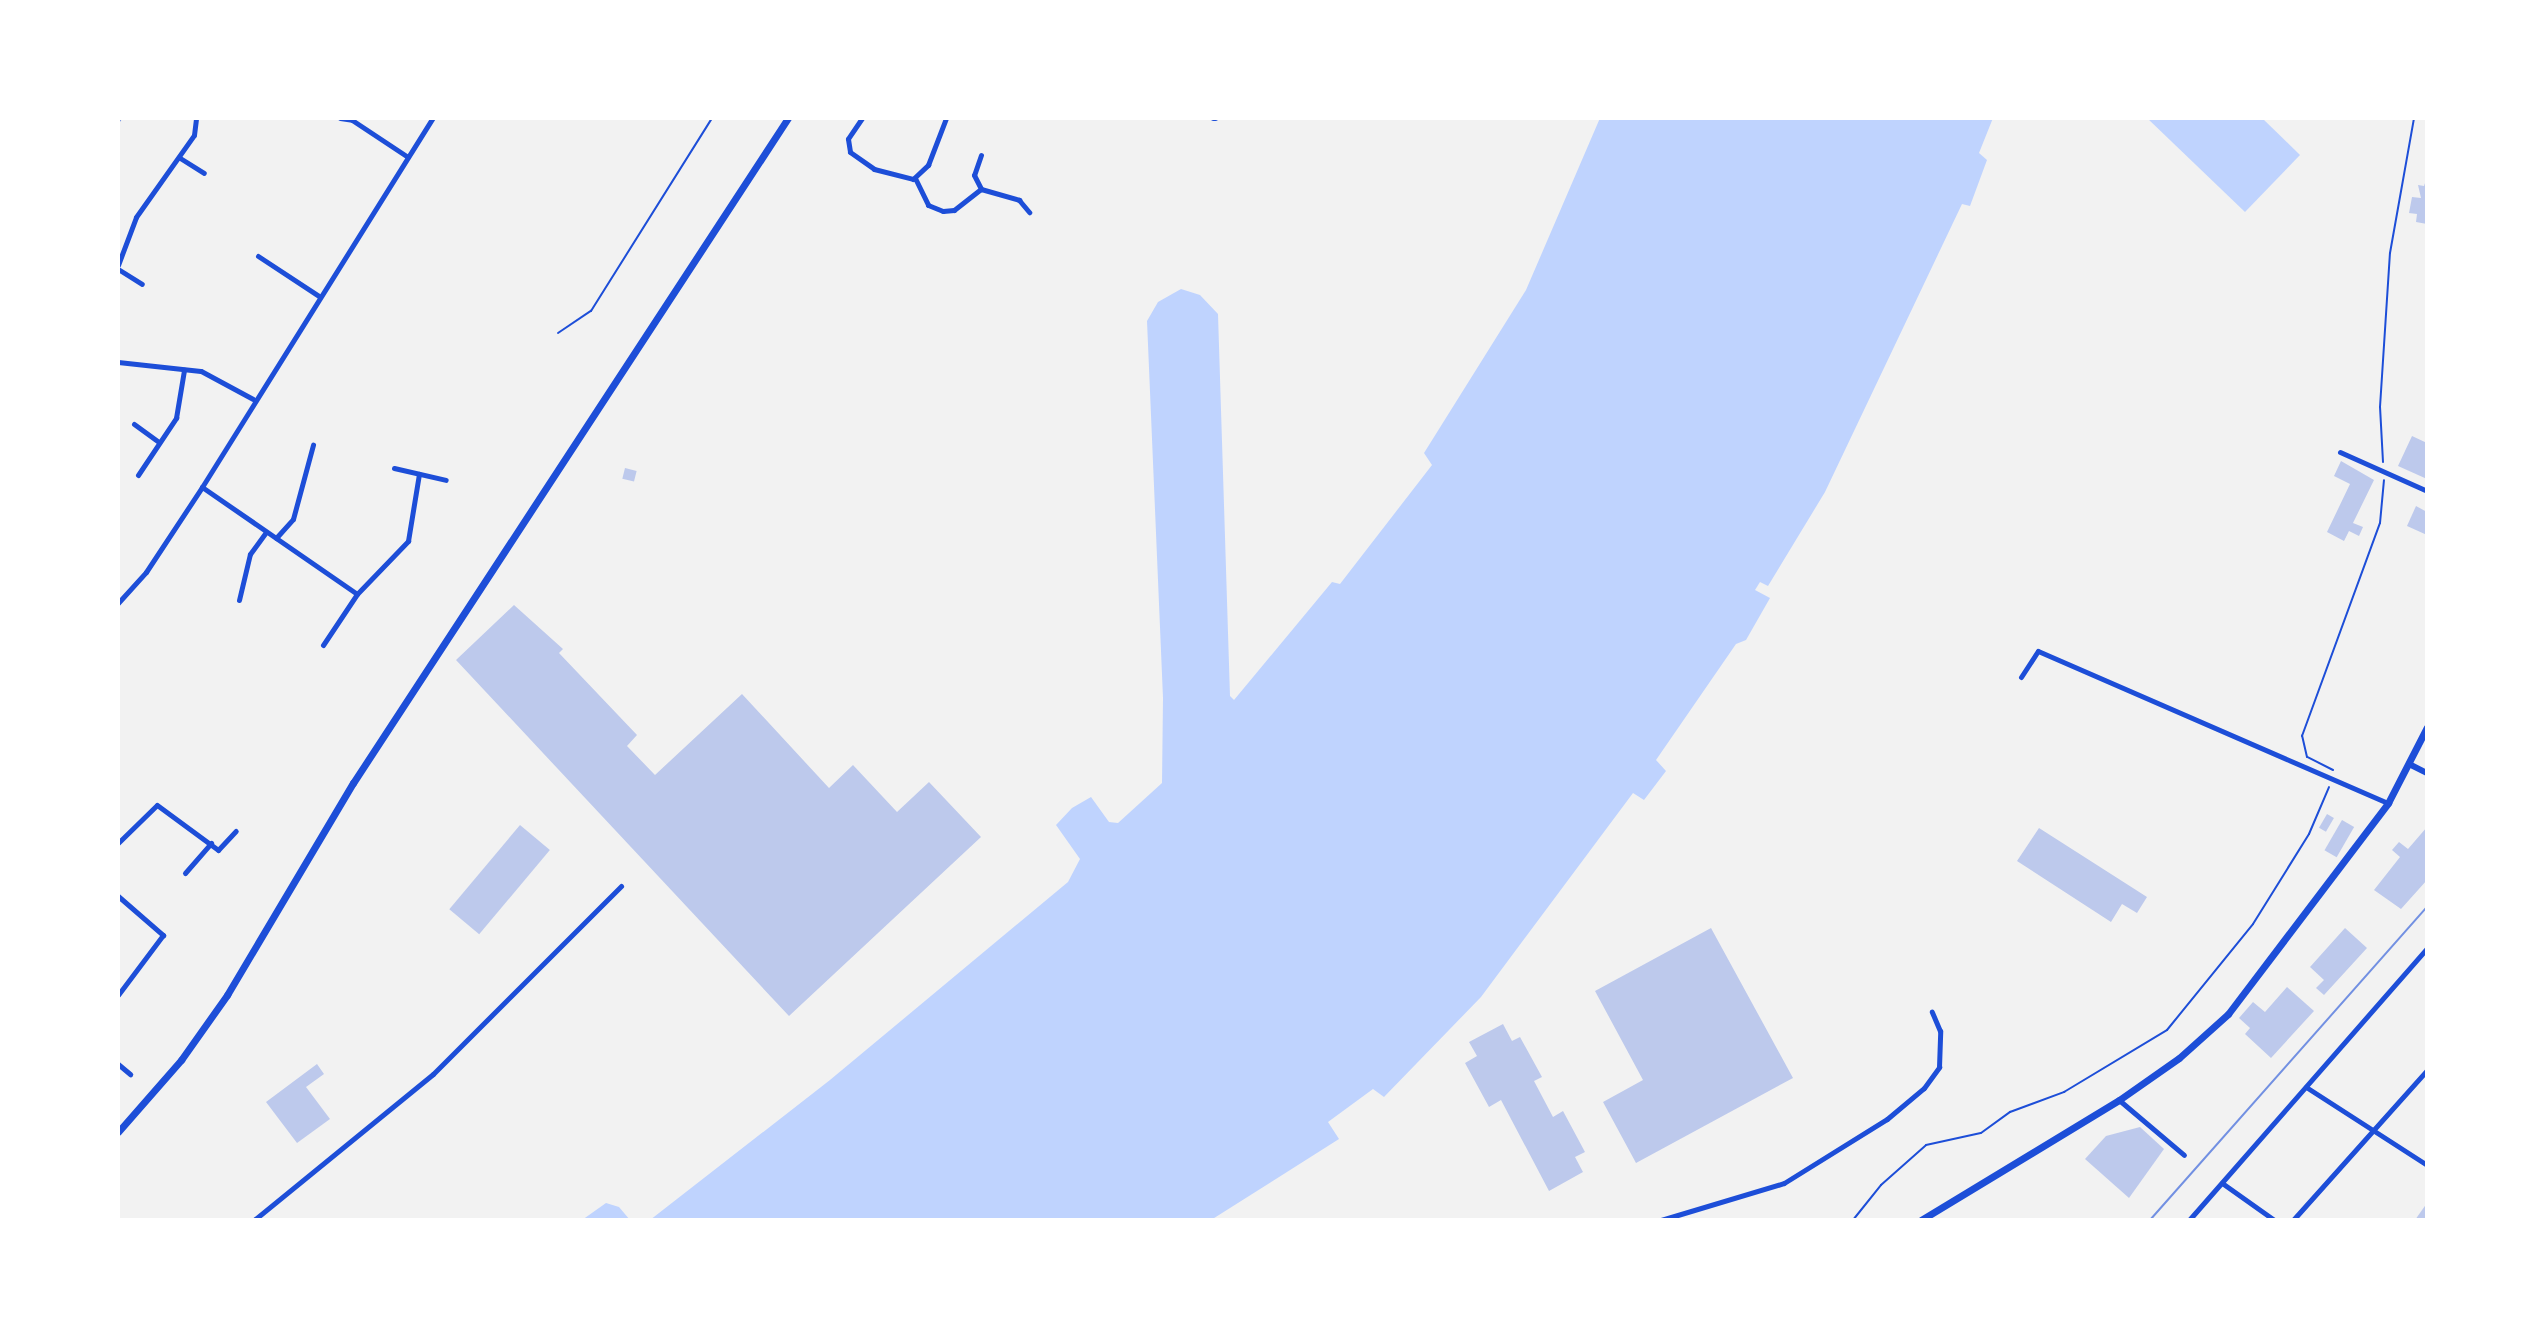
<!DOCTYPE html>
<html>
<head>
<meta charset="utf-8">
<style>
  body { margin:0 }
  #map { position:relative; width:2545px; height:1338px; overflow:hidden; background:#f2f2f2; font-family:"Roboto Condensed",sans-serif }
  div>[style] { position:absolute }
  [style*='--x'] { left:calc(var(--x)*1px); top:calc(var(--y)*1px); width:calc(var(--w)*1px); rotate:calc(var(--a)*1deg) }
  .water>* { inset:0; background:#bfd3fe }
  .building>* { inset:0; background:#bdc9ec; transform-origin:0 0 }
  .path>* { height:2px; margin:-1px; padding:0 1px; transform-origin:1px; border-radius:1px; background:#1d4ed8 }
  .service>* { height:2px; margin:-1px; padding:0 1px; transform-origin:1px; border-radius:1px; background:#1d4ed8 }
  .minor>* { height:5px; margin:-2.5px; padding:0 2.5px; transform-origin:2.5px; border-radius:2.5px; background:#1d4ed8 }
  .tertiary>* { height:6px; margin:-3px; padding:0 3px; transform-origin:3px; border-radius:3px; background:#1d4ed8 }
  .secondary>* { height:7px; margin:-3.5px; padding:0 3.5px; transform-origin:3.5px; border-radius:3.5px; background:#1d4ed8 }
  .primary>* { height:7px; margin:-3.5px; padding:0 3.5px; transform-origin:3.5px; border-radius:3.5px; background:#1d4ed8 }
  .tram>* { height:2px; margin:-1px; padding:0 1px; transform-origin:1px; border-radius:1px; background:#7290e2 }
  .rail>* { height:3px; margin:-1.5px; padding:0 1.5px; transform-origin:1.5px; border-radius:1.5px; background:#7290e2 }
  span { translate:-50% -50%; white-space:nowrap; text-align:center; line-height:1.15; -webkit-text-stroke:7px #fff; paint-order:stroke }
  .frame { position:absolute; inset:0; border:120px solid #fff; pointer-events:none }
</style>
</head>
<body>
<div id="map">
  <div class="water">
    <div style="clip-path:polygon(1600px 118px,1993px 118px,1979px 153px,1987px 160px,1970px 206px,1962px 204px,1825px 492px,1768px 586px,1760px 582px,1755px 590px,1770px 598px,1746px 640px,1736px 644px,1656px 760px,1666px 771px,1644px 800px,1633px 793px,1481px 997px,1384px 1097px,1373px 1089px,1328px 1122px,1339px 1139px,1211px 1220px,650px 1220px,830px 1080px,1068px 882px,1080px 859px,1056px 825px,1072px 808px,1091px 797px,1109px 822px,1118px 823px,1162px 783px,1163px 698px,1147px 321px,1158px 302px,1181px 289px,1200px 295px,1218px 314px,1230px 696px,1234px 700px,1332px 582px,1340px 584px,1432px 465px,1424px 453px,1526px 290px)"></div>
    <div style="clip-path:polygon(2147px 118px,2262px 118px,2300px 155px,2245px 212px)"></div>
    <div style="clip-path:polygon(606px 1203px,619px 1207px,630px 1220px,582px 1220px)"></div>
  </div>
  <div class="building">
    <div style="clip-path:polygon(2427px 177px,2427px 224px,2416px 222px,2417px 214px,2409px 213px,2412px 197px,2421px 198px,2418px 185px,2424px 186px)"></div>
    <div style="clip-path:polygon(2412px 436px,2427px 443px,2427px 479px,2398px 466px)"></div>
    <div style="clip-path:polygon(2341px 461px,2374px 480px,2353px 523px,2363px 527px,2359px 536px,2349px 531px,2344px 541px,2327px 532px,2350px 484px,2334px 476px)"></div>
    <div style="left:625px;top:468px;width:12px;height:11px;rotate:14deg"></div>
    <div style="clip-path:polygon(2416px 506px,2427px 512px,2427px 535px,2407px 526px)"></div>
    <div style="clip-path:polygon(514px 605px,563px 649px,559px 653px,637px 735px,627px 746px,655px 775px,742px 694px,829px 788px,853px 765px,897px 812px,929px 782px,981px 837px,789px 1016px,456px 660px)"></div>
    <div style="left:2327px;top:814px;width:8px;height:16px;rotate:30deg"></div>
    <div style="left:2342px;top:820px;width:14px;height:35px;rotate:30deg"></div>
    <div style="left:520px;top:825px;width:39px;height:110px;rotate:40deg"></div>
    <div style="clip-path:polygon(2427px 827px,2427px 880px,2401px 909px,2374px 890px,2400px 857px,2392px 850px,2399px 842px,2408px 849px)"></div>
    <div style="clip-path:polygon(2039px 828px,2147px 897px,2137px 913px,2122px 904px,2111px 922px,2017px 861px)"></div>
    <div style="clip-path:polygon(1711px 928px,1793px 1078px,1636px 1163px,1603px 1102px,1643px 1080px,1595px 991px)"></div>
    <div style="clip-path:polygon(2345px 928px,2367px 948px,2324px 995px,2316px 988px,2324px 980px,2310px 967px)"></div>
    <div style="clip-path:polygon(2287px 987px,2314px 1011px,2271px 1058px,2245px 1034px,2250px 1028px,2239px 1018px,2253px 1002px,2265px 1012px)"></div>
    <div style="clip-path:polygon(1503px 1024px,1512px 1041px,1520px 1037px,1542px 1077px,1534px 1081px,1553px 1117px,1563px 1111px,1585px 1152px,1575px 1157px,1583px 1172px,1549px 1191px,1501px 1100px,1489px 1107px,1465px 1063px,1477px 1056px,1469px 1042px)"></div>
    <div style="clip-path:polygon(317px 1064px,324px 1074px,306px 1087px,330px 1119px,297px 1143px,266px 1102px)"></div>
    <div style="clip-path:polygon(2140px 1127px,2164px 1149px,2129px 1198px,2085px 1159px,2106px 1136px)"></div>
    <div style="clip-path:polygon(2427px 1203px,2427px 1220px,2415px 1220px)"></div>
  </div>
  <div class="path">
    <div style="--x:2383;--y:462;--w:55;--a:-93.1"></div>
    <div style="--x:2380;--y:407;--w:154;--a:-86.3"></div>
    <div style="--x:2390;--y:253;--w:137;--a:-79.9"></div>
    <div style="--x:2333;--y:770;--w:29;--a:-153"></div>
    <div style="--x:2307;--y:757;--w:22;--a:-103"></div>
    <div style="--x:2302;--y:736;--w:227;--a:-69.9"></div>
    <div style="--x:2380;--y:523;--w:43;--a:-84.7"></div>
    <div style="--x:1853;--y:1220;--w:45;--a:-51.3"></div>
    <div style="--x:1881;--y:1185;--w:60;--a:-41.6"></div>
    <div style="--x:1926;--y:1145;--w:56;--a:-12.3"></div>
    <div style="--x:1981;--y:1133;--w:36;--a:-36"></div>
    <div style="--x:2010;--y:1112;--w:58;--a:-20.3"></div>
    <div style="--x:2064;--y:1092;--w:120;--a:-31"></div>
    <div style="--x:2167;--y:1030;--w:136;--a:-50.9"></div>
    <div style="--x:2253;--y:924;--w:106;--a:-58.1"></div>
    <div style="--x:2309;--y:834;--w:51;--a:-66.9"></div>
  </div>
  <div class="service">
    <div style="--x:558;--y:333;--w:40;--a:-34"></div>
    <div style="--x:591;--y:311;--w:228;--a:-57.9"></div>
  </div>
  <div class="minor">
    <div style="--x:340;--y:118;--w:12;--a:9"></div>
    <div style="--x:352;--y:120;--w:67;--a:33.5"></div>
    <div style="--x:862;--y:118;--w:25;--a:124"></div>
    <div style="--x:848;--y:139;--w:13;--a:81"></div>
    <div style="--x:850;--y:152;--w:29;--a:35"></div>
    <div style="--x:874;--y:169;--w:40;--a:14.4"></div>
    <div style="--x:913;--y:179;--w:21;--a:-43"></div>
    <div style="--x:928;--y:165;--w:50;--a:-69"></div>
    <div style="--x:1213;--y:118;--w:2;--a:0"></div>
    <div style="--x:981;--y:155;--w:21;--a:109"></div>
    <div style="--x:974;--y:175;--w:16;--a:63"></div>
    <div style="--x:981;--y:189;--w:40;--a:16"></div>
    <div style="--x:1019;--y:200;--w:16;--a:50"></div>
    <div style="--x:180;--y:158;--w:28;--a:32"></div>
    <div style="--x:915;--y:178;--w:30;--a:64"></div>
    <div style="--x:928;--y:205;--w:16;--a:22"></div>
    <div style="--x:943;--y:211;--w:11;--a:-5"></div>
    <div style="--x:954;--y:210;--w:34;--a:-38"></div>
    <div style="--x:258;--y:256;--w:73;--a:33.3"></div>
    <div style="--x:118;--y:265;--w:51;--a:-69.4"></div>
    <div style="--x:136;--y:217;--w:100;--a:-54.7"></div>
    <div style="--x:194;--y:135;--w:17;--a:-83"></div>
    <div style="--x:118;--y:269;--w:28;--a:32"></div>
    <div style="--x:118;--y:362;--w:83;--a:6.2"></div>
    <div style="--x:201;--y:371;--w:59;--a:28.3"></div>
    <div style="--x:134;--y:424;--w:31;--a:36"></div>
    <div style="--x:2340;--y:452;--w:95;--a:24.1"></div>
    <div style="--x:394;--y:468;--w:53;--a:13"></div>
    <div style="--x:138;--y:475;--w:69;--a:-56.3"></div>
    <div style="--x:176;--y:418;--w:49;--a:-80.5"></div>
    <div style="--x:202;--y:487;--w:188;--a:34.6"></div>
    <div style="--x:276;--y:538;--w:25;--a:-48"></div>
    <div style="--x:293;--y:519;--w:77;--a:-74.9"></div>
    <div style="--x:239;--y:600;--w:47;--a:-76.6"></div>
    <div style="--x:250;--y:554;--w:27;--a:-54"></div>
    <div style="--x:118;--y:603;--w:42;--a:-47.9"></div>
    <div style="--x:146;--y:572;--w:102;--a:-56.6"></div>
    <div style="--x:202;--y:487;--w:435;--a:-58"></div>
    <div style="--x:323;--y:645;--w:61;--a:-56.3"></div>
    <div style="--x:357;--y:594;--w:74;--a:-46.1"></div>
    <div style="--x:408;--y:541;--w:68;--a:-80.7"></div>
    <div style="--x:2021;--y:677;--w:31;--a:-57"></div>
    <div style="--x:2038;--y:651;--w:382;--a:23.5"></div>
    <div style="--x:118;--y:843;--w:54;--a:-44.3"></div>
    <div style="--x:157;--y:805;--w:76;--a:36.4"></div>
    <div style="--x:218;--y:850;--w:26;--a:-47"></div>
    <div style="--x:185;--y:873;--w:40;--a:-49"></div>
    <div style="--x:118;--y:896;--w:60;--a:40.9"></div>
    <div style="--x:163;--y:935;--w:75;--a:126.9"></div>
    <div style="--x:118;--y:1064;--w:16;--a:40"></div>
    <div style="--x:2306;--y:1087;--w:144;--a:32.8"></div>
    <div style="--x:2119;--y:1100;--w:85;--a:40.2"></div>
    <div style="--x:2222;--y:1183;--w:64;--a:35.4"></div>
    <div style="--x:254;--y:1220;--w:231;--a:-39.2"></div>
    <div style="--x:433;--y:1074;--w:266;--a:-45"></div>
    <div style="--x:1661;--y:1220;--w:128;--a:-16.7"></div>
    <div style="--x:1784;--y:1183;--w:121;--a:-31.9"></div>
    <div style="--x:1887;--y:1119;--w:48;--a:-40"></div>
    <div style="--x:1924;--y:1088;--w:26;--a:-54"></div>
    <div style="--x:1939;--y:1067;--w:36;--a:-88"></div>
    <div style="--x:1940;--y:1031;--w:21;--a:-113"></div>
    <div style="--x:2189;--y:1220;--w:361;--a:-48.8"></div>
    <div style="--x:2293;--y:1220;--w:201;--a:-48.2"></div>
  </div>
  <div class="tertiary">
    <div style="--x:2411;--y:765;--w:18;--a:27"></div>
  </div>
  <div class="secondary">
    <div style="--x:118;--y:1132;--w:96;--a:-48.8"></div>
    <div style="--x:181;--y:1060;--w:80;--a:-54.7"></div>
    <div style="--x:227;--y:995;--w:247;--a:-59.3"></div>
    <div style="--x:353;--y:783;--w:795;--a:-56.81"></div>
  </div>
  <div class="primary">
    <div style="--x:1921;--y:1220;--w:232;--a:-31.2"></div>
    <div style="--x:2119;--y:1100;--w:73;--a:-35"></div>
    <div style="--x:2179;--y:1058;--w:66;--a:-41.9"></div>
    <div style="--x:2228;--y:1014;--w:265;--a:-52.8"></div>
    <div style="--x:2388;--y:803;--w:85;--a:-62.8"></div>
  </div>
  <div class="tram">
    <div style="--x:2150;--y:1220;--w:418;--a:-48.5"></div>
  </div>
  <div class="rail">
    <div style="--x:118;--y:121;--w:4;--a:-56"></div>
  </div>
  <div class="frame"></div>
</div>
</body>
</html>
